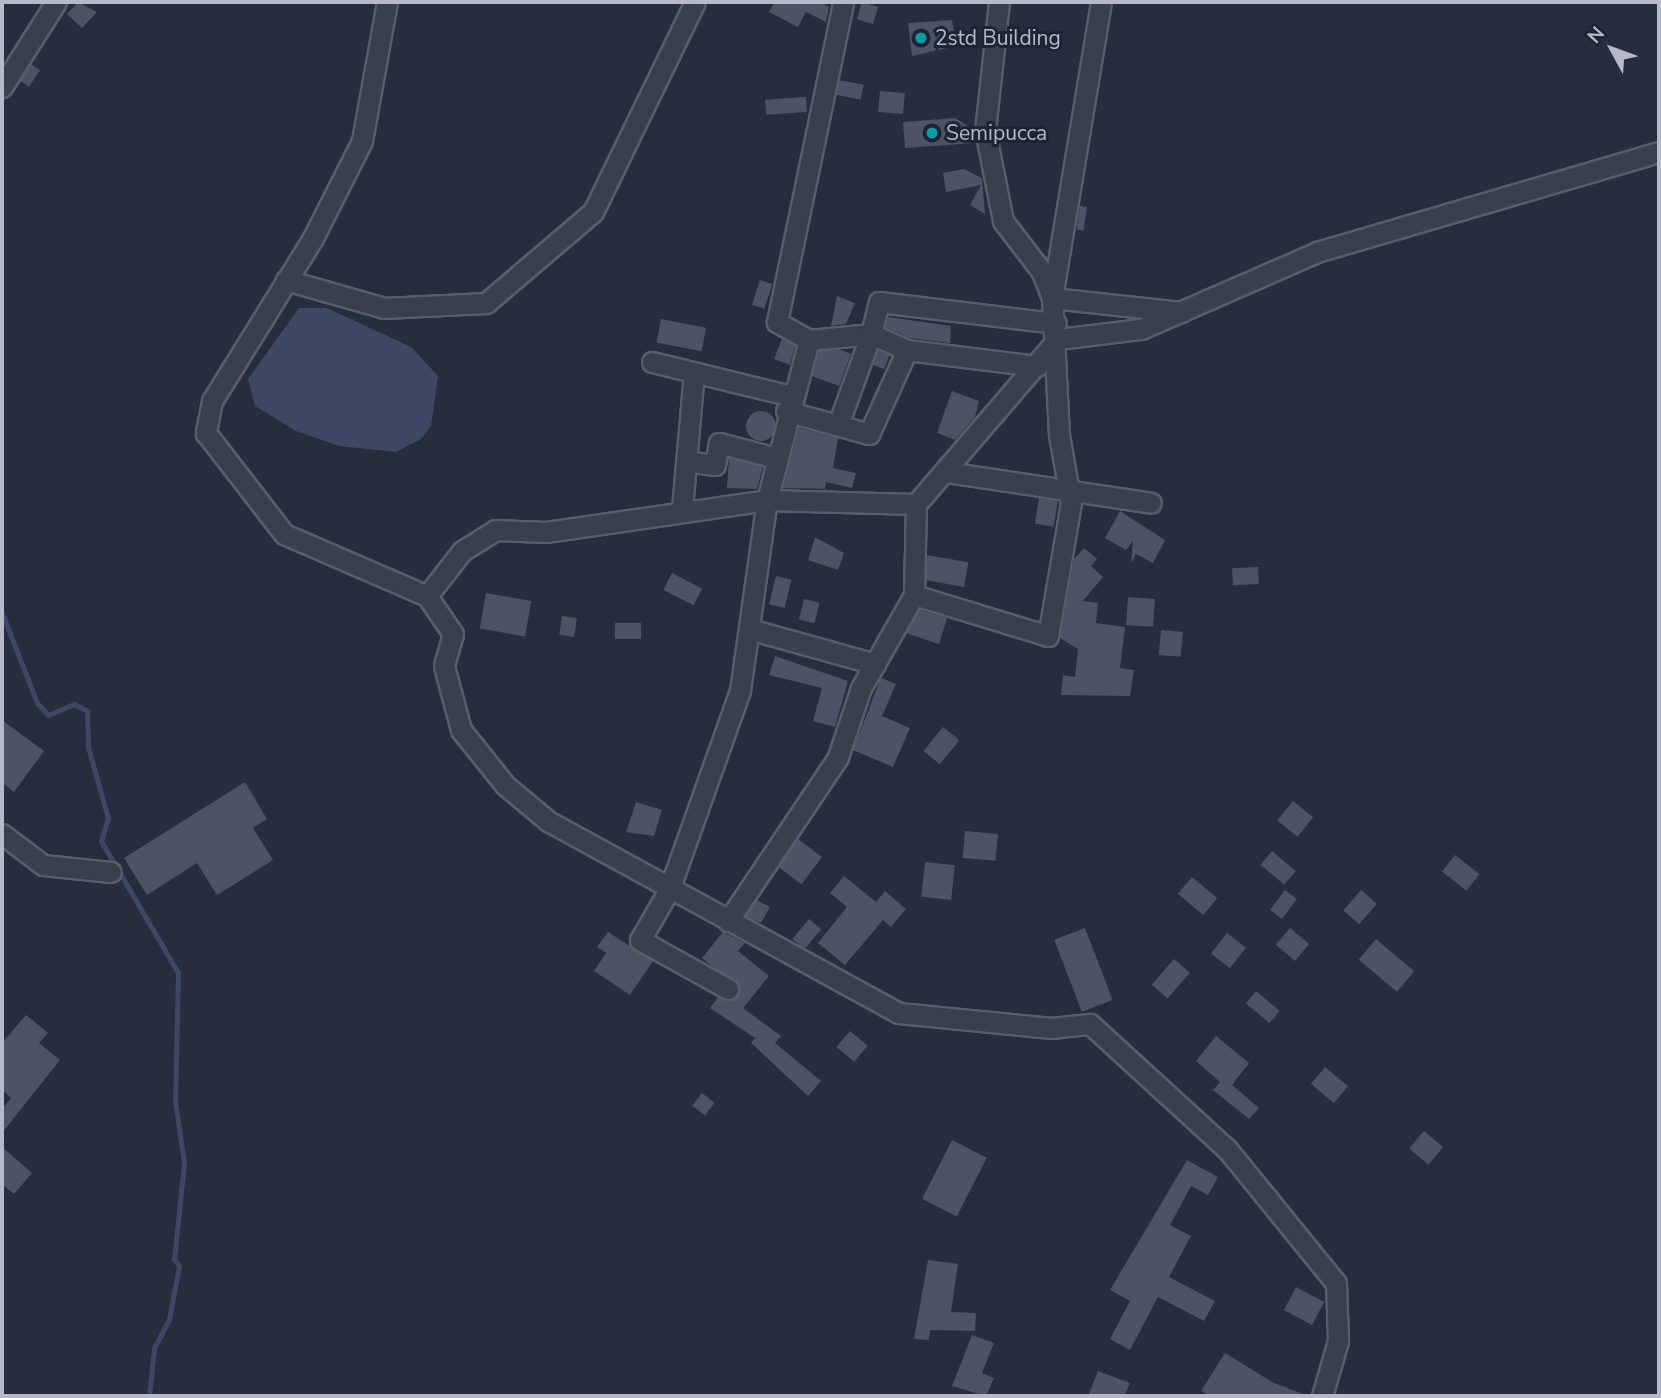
<!DOCTYPE html>
<html>
<head>
<meta charset="utf-8">
<style>
  body { margin:0 }
  #map { position:relative; width:1661px; height:1398px; overflow:hidden; background:#262d3c; font-family:"Nunito Sans",sans-serif }
  div>[style] { position:absolute }
  [style*='--x'] { left:calc(var(--x)*1px); top:calc(var(--y)*1px); width:calc(var(--w)*1px); rotate:calc(var(--a)*1deg) }
  .water>* { inset:0; background:#3d4964 }
  .stream>* { height:5px; margin:-2.5px; padding:0 2.5px; transform-origin:2.5px; border-radius:2.5px; background:#3d4964 }
  .building>* { inset:0; background:#4c5365; transform-origin:0 0 }
  .round { border-radius:50% }
  .roads { filter:drop-shadow(2px 0 #585d6a) drop-shadow(-2px 0 #585d6a) drop-shadow(0 2px #585d6a) drop-shadow(0 -2px #585d6a) }
  .minor>* { height:19px; margin:-9.5px; padding:0 9.5px; transform-origin:9.5px; border-radius:9.5px; background:#3a3f4c }
  .dots>* { width:19px; height:19px; translate:-50% -50%; box-sizing:border-box; border:4px solid #1f2432; border-radius:50% }
  span { translate:-50% -50%; white-space:nowrap; text-align:center; line-height:1.15; -webkit-text-stroke:6px #1f2432; paint-order:stroke }
  .poi-label { font-size:21px; color:#b6bac8 }
  .left { translate:0 -50%; text-align:left }
  .frame { position:absolute; inset:0; border:4px solid #b6bac8; pointer-events:none }
  .north { position:absolute; left:1577px; top:14px; width:70px; height:70px; -webkit-text-stroke:5px #1f2432; paint-order:stroke; rotate:311deg; font-size:19px; font-weight:700; line-height:28px; text-align:center; color:#b6bac8 }
  .north::after { content:''; display:block; margin:auto; width:24px; height:32px; background:#b6bac8; clip-path:polygon(50% 0,100% 100%,50% 72%,0 100%) }
</style>
</head>
<body>
<div id="map">
  <div class="water">
    <div style="clip-path:polygon(299px 308px,327px 308px,411px 347px,438px 376px,431px 426px,421px 439px,396px 452px,339px 446px,296px 431px,255px 406px,248px 379px)"></div>
  </div>
  <div class="stream">
    <div style="--x:2;--y:613;--w:97;--a:68.7"></div>
    <div style="--x:37;--y:703;--w:16;--a:47"></div>
    <div style="--x:48;--y:715;--w:28;--a:-23"></div>
    <div style="--x:74;--y:704;--w:15;--a:28"></div>
    <div style="--x:87;--y:711;--w:36;--a:88"></div>
    <div style="--x:88;--y:747;--w:74;--a:74.3"></div>
    <div style="--x:108;--y:818;--w:24;--a:107"></div>
    <div style="--x:101;--y:841;--w:153;--a:59.7"></div>
    <div style="--x:178;--y:973;--w:128;--a:91.3"></div>
    <div style="--x:175;--y:1101;--w:63;--a:81.7"></div>
    <div style="--x:184;--y:1163;--w:97;--a:95.9"></div>
    <div style="--x:174;--y:1259;--w:9;--a:54"></div>
    <div style="--x:179;--y:1266;--w:54;--a:100.7"></div>
    <div style="--x:169;--y:1319;--w:33;--a:117"></div>
    <div style="--x:154;--y:1348;--w:48;--a:95.9"></div>
  </div>
  <div class="building">
    <div style="clip-path:polygon(78px 2px,97px 12px,82px 28px,67px 14px)"></div>
    <div style="clip-path:polygon(775px 2px,819px 2px,829px 7px,826px 22px,806px 12px,798px 27px,769px 12px)"></div>
    <div style="left:862px;top:2px;width:17px;height:18px;rotate:17deg"></div>
    <div style="clip-path:polygon(952px 20px,956px 46px,912px 56px,908px 23px)"></div>
    <div style="left:31px;top:64px;width:11px;height:20px;rotate:34deg"></div>
    <div style="left:839px;top:80px;width:25px;height:15px;rotate:11deg"></div>
    <div style="left:880px;top:91px;width:25px;height:21px;rotate:5deg"></div>
    <div style="left:806px;top:97px;width:15px;height:41px;rotate:86deg"></div>
    <div style="clip-path:polygon(955px 118px,973px 129px,975px 143px,905px 148px,903px 122px)"></div>
    <div style="clip-path:polygon(964px 169px,982px 178px,985px 214px,970px 205px,981px 185px,946px 192px,943px 173px)"></div>
    <div style="left:1080px;top:206px;width:7px;height:24px;rotate:8deg"></div>
    <div style="left:760px;top:280px;width:13px;height:26px;rotate:18deg"></div>
    <div style="clip-path:polygon(837px 296px,855px 303px,846px 324px,831px 326px)"></div>
    <div style="clip-path:polygon(888px 317px,951px 326px,950px 343px,910px 338px,885px 327px)"></div>
    <div style="left:661px;top:319px;width:46px;height:24px;rotate:11deg"></div>
    <div style="clip-path:polygon(782px 339px,795px 346px,790px 365px,774px 359px)"></div>
    <div style="clip-path:polygon(839px 349px,851px 354px,839px 386px,812px 376px,819px 351px)"></div>
    <div style="left:878px;top:351px;width:12px;height:15px;rotate:20deg"></div>
    <div style="clip-path:polygon(952px 391px,979px 401px,975px 417px,955px 440px,937px 433px)"></div>
    <div class="round" style="left:746px;top:411px;width:30px;height:30px"></div>
    <div style="clip-path:polygon(799px 428px,838px 438px,833px 468px,856px 473px,852px 488px,826px 482px,825px 489px,783px 488px)"></div>
    <div style="clip-path:polygon(729px 458px,763px 467px,757px 489px,727px 488px)"></div>
    <div style="left:1039px;top:498px;width:19px;height:26px;rotate:9deg"></div>
    <div style="clip-path:polygon(1120px 511px,1165px 540px,1153px 563px,1136px 554px,1131px 563px,1133px 541px,1126px 550px,1105px 538px)"></div>
    <div style="clip-path:polygon(815px 537px,844px 553px,838px 570px,808px 560px)"></div>
    <div style="clip-path:polygon(1084px 548px,1097px 559px,1091px 566px,1103px 577px,1083px 601px,1098px 603px,1096px 623px,1125px 627px,1120px 668px,1134px 670px,1130px 696px,1061px 695px,1063px 675px,1075px 677px,1078px 649px,1060px 638px,1074px 559px)"></div>
    <div style="left:927px;top:555px;width:42px;height:25px;rotate:10deg"></div>
    <div style="left:1258px;top:567px;width:17px;height:26px;rotate:87deg"></div>
    <div style="left:672px;top:573px;width:34px;height:19px;rotate:27deg"></div>
    <div style="left:776px;top:576px;width:16px;height:29px;rotate:14deg"></div>
    <div style="left:486px;top:593px;width:46px;height:36px;rotate:10deg"></div>
    <div style="left:1128px;top:597px;width:27px;height:28px;rotate:4deg"></div>
    <div style="left:804px;top:599px;width:16px;height:21px;rotate:14deg"></div>
    <div style="clip-path:polygon(920px 610px,947px 618px,939px 644px,906px 633px)"></div>
    <div style="left:562px;top:616px;width:15px;height:19px;rotate:8deg"></div>
    <div style="left:615px;top:623px;width:26px;height:16px"></div>
    <div style="left:1161px;top:630px;width:22px;height:25px;rotate:5deg"></div>
    <div style="clip-path:polygon(775px 656px,848px 681px,835px 727px,813px 721px,822px 688px,769px 675px)"></div>
    <div style="clip-path:polygon(881px 678px,896px 684px,882px 716px,910px 728px,893px 767px,853px 750px)"></div>
    <div style="clip-path:polygon(2px 720px,44px 751px,14px 792px,2px 783px)"></div>
    <div style="left:943px;top:727px;width:21px;height:31px;rotate:39deg"></div>
    <div style="clip-path:polygon(245px 782px,267px 819px,253px 828px,273px 860px,217px 895px,197px 863px,147px 895px,124px 858px)"></div>
    <div style="left:1293px;top:801px;width:26px;height:25px;rotate:39deg"></div>
    <div style="clip-path:polygon(636px 802px,662px 810px,654px 836px,626px 832px)"></div>
    <div style="left:965px;top:831px;width:33px;height:27px;rotate:5deg"></div>
    <div style="left:798px;top:839px;width:30px;height:34px;rotate:37deg"></div>
    <div style="left:1272px;top:851px;width:31px;height:18px;rotate:40deg"></div>
    <div style="left:1455px;top:855px;width:31px;height:21px;rotate:38deg"></div>
    <div style="left:925px;top:862px;width:30px;height:35px;rotate:6deg"></div>
    <div style="clip-path:polygon(844px 876px,876px 902px,885px 891px,906px 909px,891px 927px,883px 920px,845px 965px,818px 943px,847px 907px,830px 893px)"></div>
    <div style="left:1192px;top:877px;width:33px;height:22px;rotate:40deg"></div>
    <div style="left:1285px;top:890px;width:15px;height:25px;rotate:37deg"></div>
    <div style="left:1361px;top:890px;width:21px;height:27px;rotate:41deg"></div>
    <div style="clip-path:polygon(757px 900px,770px 907px,761px 923px,746px 916px)"></div>
    <div style="left:809px;top:919px;width:16px;height:26px;rotate:40deg"></div>
    <div style="left:1085px;top:928px;width:77px;height:33px;rotate:69deg"></div>
    <div style="left:1290px;top:928px;width:25px;height:22px;rotate:40deg"></div>
    <div style="clip-path:polygon(608px 932px,653px 961px,630px 995px,594px 971px,606px 953px,597px 947px)"></div>
    <div style="clip-path:polygon(723px 932px,745px 943px,738px 951px,769px 976px,743px 1008px,781px 1036px,775px 1043px,821px 1081px,808px 1096px,751px 1043px,755px 1038px,710px 1008px,718px 997px,734px 1000px,740px 989px,702px 958px)"></div>
    <div style="left:1227px;top:933px;width:24px;height:26px;rotate:38deg"></div>
    <div style="left:1376px;top:939px;width:50px;height:27px;rotate:40deg"></div>
    <div style="left:1174px;top:959px;width:21px;height:34px;rotate:41deg"></div>
    <div style="left:1256px;top:991px;width:31px;height:16px;rotate:40deg"></div>
    <div style="clip-path:polygon(26px 1015px,48px 1033px,39px 1043px,60px 1060px,2px 1133px,2px 1109px,11px 1098px,2px 1090px,2px 1043px)"></div>
    <div style="left:850px;top:1031px;width:23px;height:21px;rotate:40deg"></div>
    <div style="clip-path:polygon(1216px 1036px,1249px 1063px,1232px 1085px,1259px 1108px,1249px 1119px,1213px 1090px,1220px 1082px,1196px 1061px)"></div>
    <div style="left:1325px;top:1067px;width:30px;height:22px;rotate:40deg"></div>
    <div style="left:702px;top:1093px;width:16px;height:16px;rotate:38deg"></div>
    <div style="left:1424px;top:1131px;width:25px;height:23px;rotate:40deg"></div>
    <div style="left:952px;top:1140px;width:39px;height:66px;rotate:27deg"></div>
    <div style="clip-path:polygon(2px 1147px,32px 1173px,14px 1194px,2px 1184px)"></div>
    <div style="clip-path:polygon(1187px 1160px,1218px 1177px,1208px 1195px,1191px 1186px,1170px 1225px,1191px 1236px,1169px 1277px,1215px 1301px,1204px 1321px,1158px 1297px,1130px 1350px,1110px 1339px,1130px 1301px,1110px 1290px)"></div>
    <div style="clip-path:polygon(928px 1260px,958px 1264px,951px 1312px,976px 1313px,975px 1331px,930px 1330px,929px 1340px,914px 1339px)"></div>
    <div style="left:1296px;top:1287px;width:32px;height:26px;rotate:28deg"></div>
    <div style="clip-path:polygon(972px 1335px,994px 1343px,982px 1373px,994px 1378px,986px 1396px,952px 1386px)"></div>
    <div style="clip-path:polygon(1225px 1353px,1272px 1382px,1308px 1396px,1210px 1396px,1201px 1391px)"></div>
    <div style="clip-path:polygon(1098px 1371px,1130px 1383px,1124px 1396px,1088px 1396px)"></div>
  </div>
  <div class="roads">
    <div class="minor">
      <div style="--x:387;--y:2;--w:141;--a:100.2"></div>
      <div style="--x:362;--y:141;--w:109;--a:116.8"></div>
      <div style="--x:313;--y:238;--w:192;--a:121.8"></div>
      <div style="--x:212;--y:401;--w:33;--a:101"></div>
      <div style="--x:206;--y:433;--w:128;--a:52.3"></div>
      <div style="--x:284;--y:534;--w:156;--a:23.4"></div>
      <div style="--x:427;--y:596;--w:46;--a:55.6"></div>
      <div style="--x:453;--y:634;--w:33;--a:106"></div>
      <div style="--x:444;--y:666;--w:66;--a:75.1"></div>
      <div style="--x:461;--y:730;--w:70;--a:51.3"></div>
      <div style="--x:505;--y:785;--w:56;--a:39.9"></div>
      <div style="--x:548;--y:821;--w:400;--a:28.7"></div>
      <div style="--x:899;--y:1013;--w:153;--a:5.6"></div>
      <div style="--x:1051;--y:1028;--w:39;--a:-6"></div>
      <div style="--x:1090;--y:1024;--w:185;--a:42.4"></div>
      <div style="--x:1227;--y:1149;--w:173;--a:50.9"></div>
      <div style="--x:1336;--y:1283;--w:58;--a:88"></div>
      <div style="--x:1338;--y:1341;--w:57;--a:106.2"></div>
      <div style="--x:999;--y:2;--w:129;--a:96.2"></div>
      <div style="--x:985;--y:130;--w:93;--a:78.8"></div>
      <div style="--x:1003;--y:221;--w:64;--a:52.6"></div>
      <div style="--x:1042;--y:272;--w:28;--a:69"></div>
      <div style="--x:1052;--y:298;--w:300;--a:-80.6"></div>
      <div style="--x:2;--y:87;--w:101;--a:-57.6"></div>
      <div style="--x:286;--y:280;--w:102;--a:15.9"></div>
      <div style="--x:384;--y:308;--w:102;--a:-2.8"></div>
      <div style="--x:486;--y:303;--w:140;--a:-40.4"></div>
      <div style="--x:593;--y:212;--w:233;--a:-64.1"></div>
      <div style="--x:809;--y:340;--w:62;--a:-5.5"></div>
      <div style="--x:871;--y:334;--w:33;--a:-76"></div>
      <div style="--x:879;--y:302;--w:178;--a:6.8"></div>
      <div style="--x:652;--y:362;--w:143;--a:13.7"></div>
      <div style="--x:786;--y:411;--w:86;--a:15.5"></div>
      <div style="--x:869;--y:434;--w:92;--a:-65.7"></div>
      <div style="--x:907;--y:350;--w:131;--a:7"></div>
      <div style="--x:838;--y:425;--w:97;--a:-70.1"></div>
      <div style="--x:871;--y:334;--w:39;--a:24"></div>
      <div style="--x:686;--y:461;--w:29;--a:8"></div>
      <div style="--x:715;--y:465;--w:22;--a:-80"></div>
      <div style="--x:719;--y:443;--w:59;--a:14.7"></div>
      <div style="--x:947;--y:472;--w:206;--a:8.6"></div>
      <div style="--x:916;--y:504;--w:91;--a:91.3"></div>
      <div style="--x:914;--y:595;--w:140;--a:17"></div>
      <div style="--x:1048;--y:636;--w:135;--a:-80.2"></div>
      <div style="--x:1071;--y:503;--w:69;--a:-100"></div>
      <div style="--x:1059;--y:435;--w:137;--a:-92.9"></div>
      <div style="--x:1052;--y:298;--w:130;--a:6.2"></div>
      <div style="--x:682;--y:509;--w:137;--a:-85"></div>
      <div style="--x:427;--y:596;--w:57;--a:-52.1"></div>
      <div style="--x:462;--y:551;--w:39;--a:-32"></div>
      <div style="--x:495;--y:530;--w:51;--a:2.2"></div>
      <div style="--x:546;--y:532;--w:223;--a:-8.2"></div>
      <div style="--x:767;--y:500;--w:149;--a:1.5"></div>
      <div style="--x:916;--y:504;--w:218;--a:-49.3"></div>
      <div style="--x:1058;--y:339;--w:84;--a:-6.9"></div>
      <div style="--x:1141;--y:329;--w:192;--a:-23.6"></div>
      <div style="--x:1317;--y:252;--w:356;--a:-16.3"></div>
      <div style="--x:749;--y:629;--w:131;--a:15.5"></div>
      <div style="--x:2;--y:834;--w:51;--a:37.1"></div>
      <div style="--x:43;--y:865;--w:68;--a:5.9"></div>
      <div style="--x:728;--y:921;--w:197;--a:-56.1"></div>
      <div style="--x:838;--y:757;--w:73;--a:-71.6"></div>
      <div style="--x:861;--y:688;--w:107;--a:-60.3"></div>
      <div style="--x:728;--y:989;--w:101;--a:-150.9"></div>
      <div style="--x:640;--y:940;--w:58;--a:-59.9"></div>
      <div style="--x:669;--y:890;--w:211;--a:-70.4"></div>
      <div style="--x:740;--y:691;--w:193;--a:-82"></div>
      <div style="--x:767;--y:500;--w:165;--a:-75.3"></div>
      <div style="--x:809;--y:340;--w:37;--a:-151"></div>
      <div style="--x:777;--y:322;--w:327;--a:-78.3"></div>
    </div>
  </div>
  <div class="dots">
    <div style="left:921px;top:38px;background:#0f9aa8"></div>
    <div style="left:932px;top:133px;background:#0f9aa8"></div>
  </div>
  <div class="poi-label">
    <span class="left" style="left:935px;top:38px">2std Building</span>
    <span class="left" style="left:946px;top:133px">Semipucca</span>
  </div>
  <div class="frame"></div>
  <div class="north">N</div>
</div>
</body>
</html>
